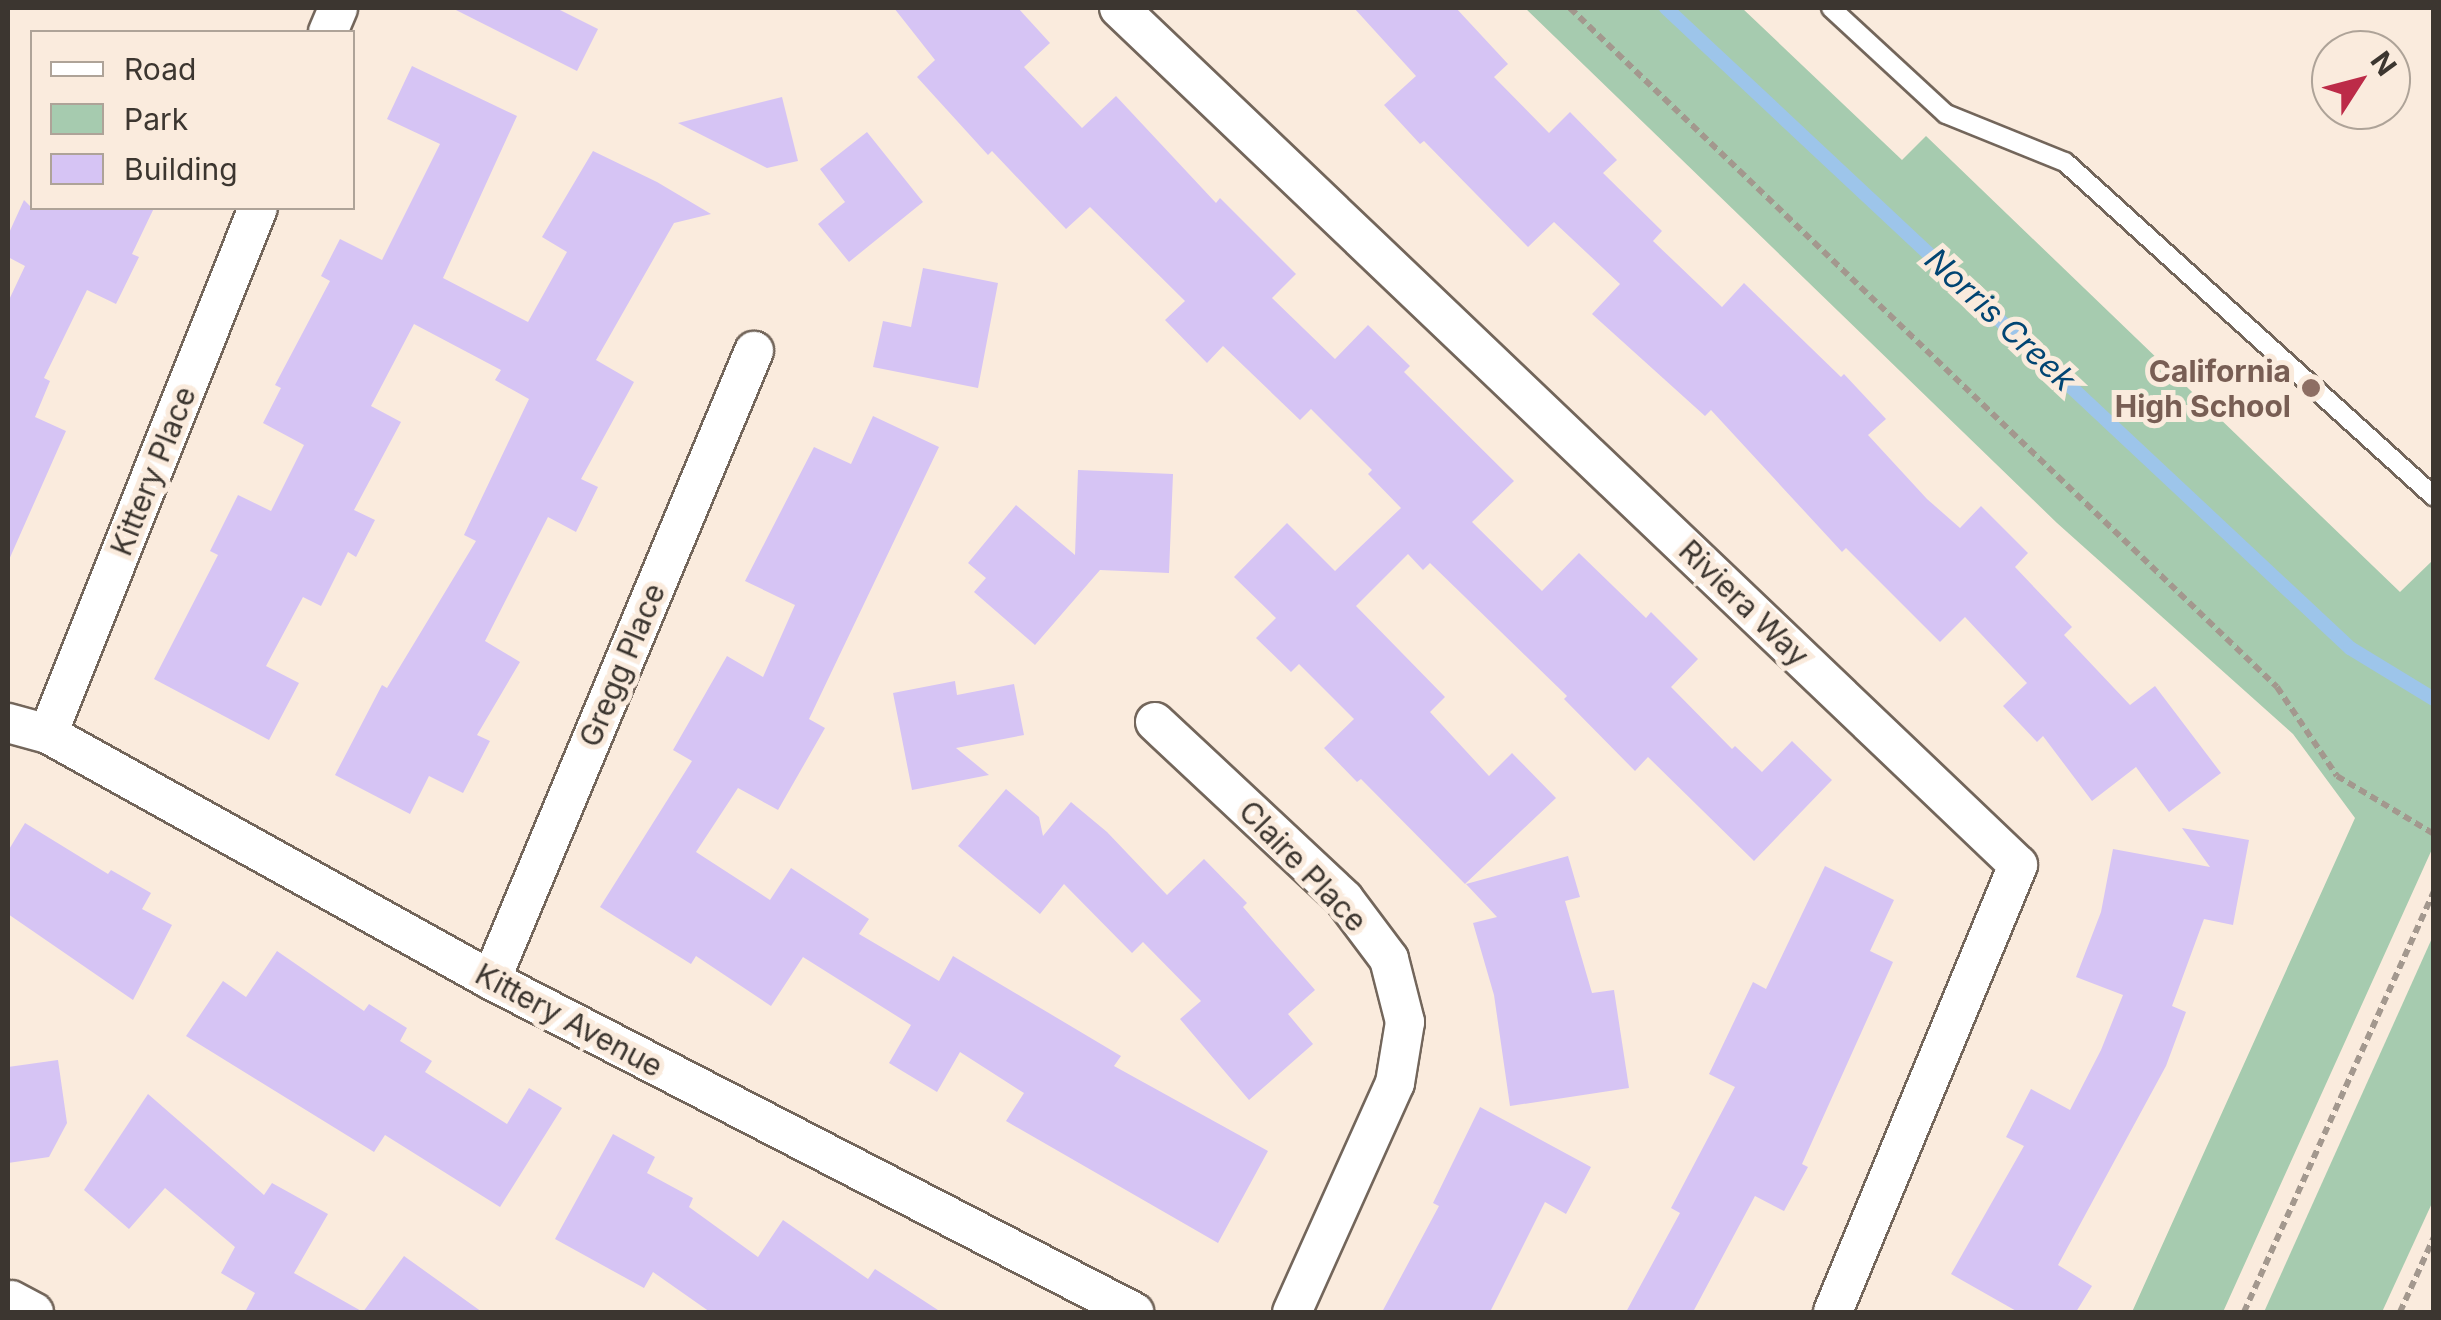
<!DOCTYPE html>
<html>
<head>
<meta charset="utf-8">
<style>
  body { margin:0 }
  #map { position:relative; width:2441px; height:1320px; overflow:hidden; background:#faebdd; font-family:Inter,sans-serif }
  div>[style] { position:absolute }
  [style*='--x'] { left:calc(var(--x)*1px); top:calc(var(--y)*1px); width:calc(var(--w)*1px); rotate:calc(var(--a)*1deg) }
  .green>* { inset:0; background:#a6cbaf }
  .stream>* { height:14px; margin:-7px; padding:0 7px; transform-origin:7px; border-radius:7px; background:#9dc5ea }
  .building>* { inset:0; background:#d6c4f4 }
  .path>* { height:6px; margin-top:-3px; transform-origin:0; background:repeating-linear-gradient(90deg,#a3988e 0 8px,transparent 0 13px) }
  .roads { filter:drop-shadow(2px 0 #73665b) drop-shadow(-2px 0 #73665b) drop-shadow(0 2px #73665b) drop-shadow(0 -2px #73665b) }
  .service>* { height:18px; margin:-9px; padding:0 9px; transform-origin:9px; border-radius:9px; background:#fff }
  .minor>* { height:38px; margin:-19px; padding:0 19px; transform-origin:19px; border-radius:19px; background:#fff }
  .dots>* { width:28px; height:28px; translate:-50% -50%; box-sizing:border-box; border:5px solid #faebdd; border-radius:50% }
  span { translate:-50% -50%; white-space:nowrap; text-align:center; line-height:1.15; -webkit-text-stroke:10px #faebdd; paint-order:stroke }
  .education-label { font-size:30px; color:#785e54; font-weight:700 }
  .right { translate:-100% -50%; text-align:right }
  .street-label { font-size:30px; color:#3c3630 }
  .water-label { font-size:32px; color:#014573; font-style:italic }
  .frame { position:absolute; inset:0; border:10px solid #3c3630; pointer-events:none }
  .legend { position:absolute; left:30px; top:30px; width:325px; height:180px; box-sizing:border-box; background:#faebdd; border:2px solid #aea398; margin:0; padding:12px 18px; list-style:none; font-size:30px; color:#3c3630 }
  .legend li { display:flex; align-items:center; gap:20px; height:50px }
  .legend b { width:50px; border:2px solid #aea398 }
  .north { position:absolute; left:2311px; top:30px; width:100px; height:100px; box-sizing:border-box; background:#faebdd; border:2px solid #aea398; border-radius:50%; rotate:54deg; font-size:28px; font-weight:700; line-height:40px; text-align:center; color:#3c3630 }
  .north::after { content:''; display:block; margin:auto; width:35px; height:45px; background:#bc2b48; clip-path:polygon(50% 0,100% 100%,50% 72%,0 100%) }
</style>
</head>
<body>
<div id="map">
  <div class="green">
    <div style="clip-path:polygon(1525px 8px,1742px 8px,1902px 160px,1926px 136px,2400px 592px,2433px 560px,2433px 847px,2223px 1312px,2132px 1312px,2355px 818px,2293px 734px,2057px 523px)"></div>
    <div style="clip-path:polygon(2433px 936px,2433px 1201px,2382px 1312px,2264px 1312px)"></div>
  </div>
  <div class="stream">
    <div style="--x:1666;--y:8;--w:937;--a:43.1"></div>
    <div style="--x:2350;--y:648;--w:98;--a:31.3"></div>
  </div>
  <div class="building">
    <div style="clip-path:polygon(452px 8px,556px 8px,598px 29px,577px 71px)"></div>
    <div style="clip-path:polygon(894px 8px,1018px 8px,1050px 43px,1024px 67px,1082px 128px,1116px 96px,1216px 203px,1220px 198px,1296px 274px,1272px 298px,1335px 359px,1368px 325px,1410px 366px,1404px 372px,1514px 481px,1472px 522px,1542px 591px,1579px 553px,1646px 618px,1651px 612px,1698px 659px,1671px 687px,1732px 749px,1735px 746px,1762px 772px,1792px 741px,1832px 780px,1754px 861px,1648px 757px,1635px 771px,1564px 699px,1567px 696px,1430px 563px,1423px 570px,1408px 554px,1356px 606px,1445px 697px,1430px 712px,1489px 776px,1512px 753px,1556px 798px,1465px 884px,1361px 779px,1357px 782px,1324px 748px,1354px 719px,1299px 664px,1291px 672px,1256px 638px,1276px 618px,1234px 577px,1287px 523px,1335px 571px,1401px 508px,1368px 474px,1372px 470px,1311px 409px,1300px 420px,1223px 346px,1207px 363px,1165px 320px,1185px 301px,1090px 207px,1066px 229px,992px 151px,988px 155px,917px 77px,935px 60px)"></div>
    <div style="clip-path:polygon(1354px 8px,1456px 8px,1508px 64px,1494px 77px,1549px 133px,1570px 112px,1617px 160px,1603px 173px,1662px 231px,1653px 241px,1722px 307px,1744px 283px,1841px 377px,1844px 374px,1886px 419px,1868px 435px,1927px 499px,1960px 528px,1981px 506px,2028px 553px,2015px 567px,2072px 627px,2064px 635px,2130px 705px,2155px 686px,2221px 773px,2169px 812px,2136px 767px,2092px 801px,2043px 736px,2037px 742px,2003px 706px,2027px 683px,1965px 617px,1940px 642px,1846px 548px,1842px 552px,1711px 410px,1705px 416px,1592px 314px,1620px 284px,1554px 222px,1528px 247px,1424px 141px,1420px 144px,1384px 105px,1416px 76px)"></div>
    <div style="clip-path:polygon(412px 66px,517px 116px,443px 278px,528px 322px,567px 252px,542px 237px,593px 151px,657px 182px,711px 214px,674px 223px,596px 360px,634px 382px,581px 479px,598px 487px,576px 532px,548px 517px,485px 641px,520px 662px,477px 735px,490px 741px,463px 793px,429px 776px,410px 814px,335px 775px,382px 685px,387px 688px,476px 541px,464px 535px,529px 399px,495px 380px,501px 370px,414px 324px,371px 406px,401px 422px,354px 510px,375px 520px,356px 557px,348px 552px,321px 606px,303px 597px,266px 666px,299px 683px,269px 740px,154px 679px,218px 555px,210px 551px,238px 495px,271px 511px,304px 445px,263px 423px,281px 388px,275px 385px,330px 281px,321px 276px,340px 239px,382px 260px,440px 144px,387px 119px)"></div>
    <div style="clip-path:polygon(782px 97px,798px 161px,767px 168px,678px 123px)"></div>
    <div style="clip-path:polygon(867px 132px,923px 202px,849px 262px,818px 224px,845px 202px,820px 169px)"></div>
    <div style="clip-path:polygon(24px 200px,32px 208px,154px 208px,132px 254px,139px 257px,116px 304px,87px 290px,44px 378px,50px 381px,35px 417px,66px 431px,8px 562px,8px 302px,25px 266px,8px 257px,8px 235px)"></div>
    <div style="clip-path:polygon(923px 268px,998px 283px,978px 388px,873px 367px,883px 321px,911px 327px)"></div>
    <div style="clip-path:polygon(873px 416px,939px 447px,809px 719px,825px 728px,778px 810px,738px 788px,696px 852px,770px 900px,791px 868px,869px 919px,859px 934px,939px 981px,953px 956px,1121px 1056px,1114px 1066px,1268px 1151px,1218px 1243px,1006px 1121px,1024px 1093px,960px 1052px,937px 1092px,889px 1063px,911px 1025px,803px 957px,771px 1006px,696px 956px,691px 964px,600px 907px,692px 761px,673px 750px,727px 656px,763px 677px,795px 605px,745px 581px,814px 447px,851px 464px)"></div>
    <div style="clip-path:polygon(1078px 470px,1173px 474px,1169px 573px,1100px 570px,1035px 645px,974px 592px,986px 578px,968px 563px,1016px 505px,1075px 555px)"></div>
    <div style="clip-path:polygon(955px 681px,957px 695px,1014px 684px,1024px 735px,956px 748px,989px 775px,912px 790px,893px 693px)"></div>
    <div style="clip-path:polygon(1006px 789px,1039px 817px,1043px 836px,1071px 802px,1107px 832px,1167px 895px,1204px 859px,1247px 903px,1243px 907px,1315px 990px,1288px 1014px,1313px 1044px,1249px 1100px,1180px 1019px,1201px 1001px,1143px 942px,1132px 953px,1064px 884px,1040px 914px,958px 846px)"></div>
    <div style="clip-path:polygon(25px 823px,108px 874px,111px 870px,151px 893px,142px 909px,172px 925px,133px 1000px,8px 914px,8px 851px)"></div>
    <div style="clip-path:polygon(2182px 828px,2249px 840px,2233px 925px,2204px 919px,2172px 1006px,2186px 1012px,2166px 1066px,2058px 1265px,2092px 1286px,2076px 1312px,2018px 1312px,1951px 1274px,2024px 1146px,2006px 1137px,2031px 1089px,2070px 1110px,2101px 1050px,2123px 995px,2076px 977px,2101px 912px,2113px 849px,2210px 867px)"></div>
    <div style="clip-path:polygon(1568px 856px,1580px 897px,1565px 901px,1592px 993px,1614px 990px,1629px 1088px,1510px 1106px,1494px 995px,1473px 923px,1497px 917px,1466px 884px)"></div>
    <div style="clip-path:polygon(1825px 866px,1894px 900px,1870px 951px,1893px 962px,1802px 1164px,1808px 1167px,1784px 1211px,1755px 1196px,1693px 1312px,1626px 1312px,1680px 1213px,1671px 1208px,1735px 1087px,1709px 1074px,1753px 982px,1766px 989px)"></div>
    <div style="clip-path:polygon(277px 951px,364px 1011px,369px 1004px,407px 1028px,400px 1041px,432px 1061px,425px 1072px,507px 1124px,529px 1088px,562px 1108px,500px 1207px,385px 1135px,374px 1152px,186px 1036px,223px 981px,246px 997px)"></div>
    <div style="clip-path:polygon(58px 1060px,67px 1123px,49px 1157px,8px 1163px,8px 1067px)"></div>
    <div style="clip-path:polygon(148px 1094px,264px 1195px,272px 1183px,328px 1214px,294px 1273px,363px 1312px,404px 1256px,482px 1312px,245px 1312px,255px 1293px,221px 1273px,235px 1247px,165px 1188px,129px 1229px,84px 1190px)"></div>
    <div style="clip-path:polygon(1480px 1107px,1591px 1167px,1566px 1214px,1545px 1202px,1490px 1312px,1382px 1312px,1439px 1206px,1433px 1203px)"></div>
    <div style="clip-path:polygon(613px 1134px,655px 1157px,647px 1173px,693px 1198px,689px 1207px,758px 1257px,783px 1220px,868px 1279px,875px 1269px,941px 1312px,710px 1312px,653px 1272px,644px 1288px,555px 1239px)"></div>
  </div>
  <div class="path">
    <div style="--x:1570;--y:8;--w:980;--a:43.84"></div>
    <div style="--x:2277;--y:687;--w:107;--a:56"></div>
    <div style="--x:2337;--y:776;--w:113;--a:30.9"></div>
    <div style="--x:2244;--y:1312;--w:462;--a:-65.7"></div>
    <div style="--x:2400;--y:1312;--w:82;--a:-65.6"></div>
  </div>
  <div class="roads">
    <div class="service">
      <div style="--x:1831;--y:8;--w:156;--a:42.7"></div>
      <div style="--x:1946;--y:114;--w:128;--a:22"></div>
      <div style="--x:2065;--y:162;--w:498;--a:42.2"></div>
    </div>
    <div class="minor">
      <div style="--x:1119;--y:8;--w:1242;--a:43.63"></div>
      <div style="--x:2018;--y:865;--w:484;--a:112.5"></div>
      <div style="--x:328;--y:32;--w:26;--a:-67"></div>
      <div style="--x:1155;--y:722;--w:259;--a:43.1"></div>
      <div style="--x:1344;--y:899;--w:75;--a:53.1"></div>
      <div style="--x:1389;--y:959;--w:65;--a:75.7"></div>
      <div style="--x:1405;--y:1022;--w:62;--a:99.3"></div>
      <div style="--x:1395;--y:1083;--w:251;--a:114.2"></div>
      <div style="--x:8;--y:723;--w:41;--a:15.4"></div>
      <div style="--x:48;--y:734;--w:507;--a:29.04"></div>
      <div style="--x:491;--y:980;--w:724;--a:27.31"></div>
      <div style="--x:48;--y:734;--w:566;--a:-68.24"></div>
      <div style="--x:491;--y:980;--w:682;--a:-67.31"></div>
      <div style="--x:11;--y:1300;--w:26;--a:28"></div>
    </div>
  </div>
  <div class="dots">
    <div style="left:2311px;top:388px;background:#8d6e63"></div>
  </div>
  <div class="education-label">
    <span class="right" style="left:2291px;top:388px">California<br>High School</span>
  </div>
  <div class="street-label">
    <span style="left:153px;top:471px;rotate:-68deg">Kittery Place</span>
    <span style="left:1744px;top:603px;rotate:44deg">Riviera Way</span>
    <span style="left:622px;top:665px;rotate:-67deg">Gregg Place</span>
    <span style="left:1303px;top:866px;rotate:46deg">Claire Place</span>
    <span style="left:569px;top:1020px;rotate:28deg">Kittery Avenue</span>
  </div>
  <div class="water-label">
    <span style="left:2000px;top:320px;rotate:43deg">Norris Creek</span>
  </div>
  <div class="frame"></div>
  <ul class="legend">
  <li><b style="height:12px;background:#fff"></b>Road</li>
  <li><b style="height:28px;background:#a6cbaf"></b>Park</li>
  <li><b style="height:28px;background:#d6c4f4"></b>Building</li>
  </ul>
  <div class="north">N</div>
</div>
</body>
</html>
